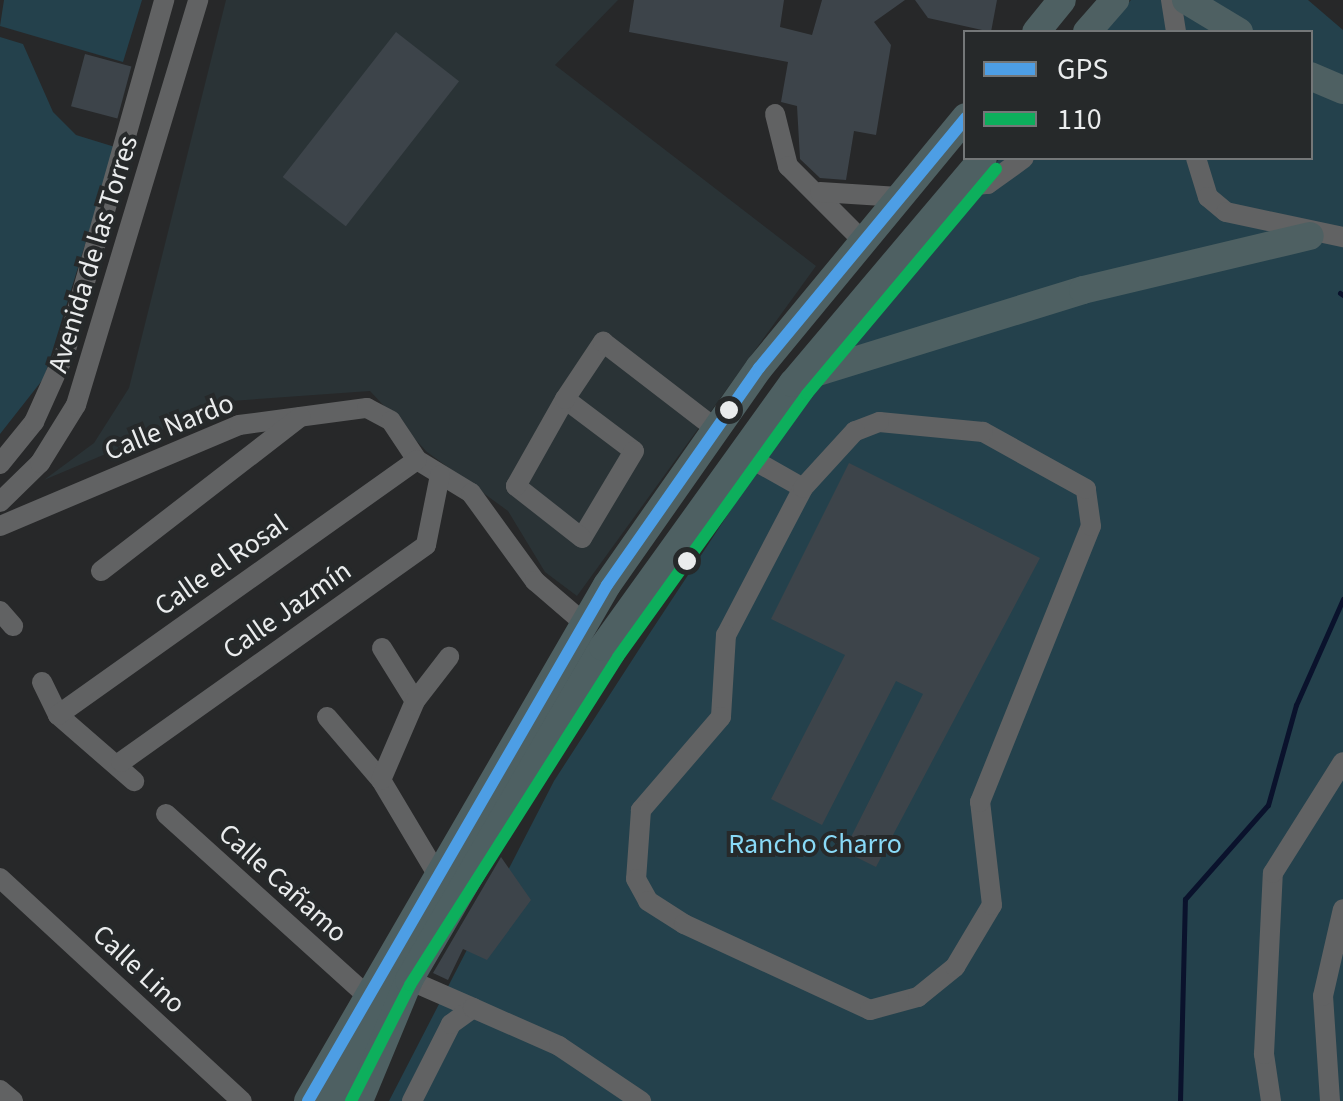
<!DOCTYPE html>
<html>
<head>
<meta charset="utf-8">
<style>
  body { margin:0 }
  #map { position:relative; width:1343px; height:1101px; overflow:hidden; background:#272829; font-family:"Source Sans 3",sans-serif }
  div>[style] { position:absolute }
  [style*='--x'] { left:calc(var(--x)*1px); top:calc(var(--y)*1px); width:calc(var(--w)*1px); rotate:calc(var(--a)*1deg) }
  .built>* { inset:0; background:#2a3336 }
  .green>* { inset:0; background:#24414c }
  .stream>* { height:5px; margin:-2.5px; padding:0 2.5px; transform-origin:2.5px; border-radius:2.5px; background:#0a122c }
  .building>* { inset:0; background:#3d444a; transform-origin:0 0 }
  .minor>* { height:20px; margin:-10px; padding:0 10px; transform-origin:10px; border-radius:10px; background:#616263 }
  .highway>* { height:28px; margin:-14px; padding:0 14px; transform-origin:14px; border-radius:14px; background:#4e6062 }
  .bus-1>* { height:12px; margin:-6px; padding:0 6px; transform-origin:6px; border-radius:6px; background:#4d9ee5 }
  .bus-2>* { height:12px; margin:-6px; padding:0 6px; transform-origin:6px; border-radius:6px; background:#0daf5c }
  .dots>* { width:28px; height:28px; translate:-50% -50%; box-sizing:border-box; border:5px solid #26292a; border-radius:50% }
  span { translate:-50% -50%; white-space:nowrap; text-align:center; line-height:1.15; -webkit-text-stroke:8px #26292a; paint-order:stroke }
  .street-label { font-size:28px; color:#eaeced }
  .park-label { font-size:28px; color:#89daf7 }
  .legend { position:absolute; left:963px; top:30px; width:350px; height:130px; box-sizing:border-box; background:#26292a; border:2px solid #747778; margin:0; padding:12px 18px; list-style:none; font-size:30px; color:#eaeced }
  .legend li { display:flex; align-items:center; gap:20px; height:50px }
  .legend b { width:50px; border:2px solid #747778 }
</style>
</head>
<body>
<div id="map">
  <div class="built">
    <div style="clip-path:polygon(226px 0,618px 0,555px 65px,816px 266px,577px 596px,545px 572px,508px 511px,427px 452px,370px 391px,231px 401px,44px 480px,94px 443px,129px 388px)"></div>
  </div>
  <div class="green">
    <div style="clip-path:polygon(4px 0,142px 0,123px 62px,0 26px)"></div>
    <div style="clip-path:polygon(1131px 0,1308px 0,1343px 30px,1343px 1101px,389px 1101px,554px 781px,638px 651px,817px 379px,1000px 158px,1310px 158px,1310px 32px,1104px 32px)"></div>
    <div style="clip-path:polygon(0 37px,23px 44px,53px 112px,76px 135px,115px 147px,44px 378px,0 434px)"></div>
  </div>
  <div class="stream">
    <div style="--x:1340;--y:293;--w:4;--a:34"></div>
    <div style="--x:1180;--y:1101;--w:202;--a:-88.6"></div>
    <div style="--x:1185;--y:899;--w:125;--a:-48.6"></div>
    <div style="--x:1268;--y:805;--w:104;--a:-74.4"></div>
    <div style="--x:1296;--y:705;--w:116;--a:-66.1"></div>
  </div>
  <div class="building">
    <div style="clip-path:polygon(634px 0,784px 0,780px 27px,812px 35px,822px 0,905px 0,874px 22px,891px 45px,876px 135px,854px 131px,846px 180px,820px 178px,800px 159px,797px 106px,781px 102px,788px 62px,629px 32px)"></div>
    <div style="clip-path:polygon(915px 0,997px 0,991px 32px,928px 18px)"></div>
    <div style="left:396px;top:32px;width:80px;height:184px;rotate:38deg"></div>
    <div style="left:85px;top:54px;width:48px;height:54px;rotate:15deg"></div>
    <div style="clip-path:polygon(849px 463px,1040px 558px,876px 867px,844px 851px,923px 694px,896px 681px,822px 825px,771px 799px,845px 655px,771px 619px)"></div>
    <div style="clip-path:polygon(501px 857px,531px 900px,487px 960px,463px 949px,448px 980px,433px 973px)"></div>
  </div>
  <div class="minor">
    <div style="--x:1171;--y:0;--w:32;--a:81"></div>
    <div style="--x:775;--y:114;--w:54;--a:76"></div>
    <div style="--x:788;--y:166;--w:106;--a:45"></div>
    <div style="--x:1196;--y:158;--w:41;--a:72.9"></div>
    <div style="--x:1208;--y:197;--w:23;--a:40"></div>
    <div style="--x:1226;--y:212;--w:120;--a:12.1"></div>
    <div style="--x:958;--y:187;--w:30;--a:-6"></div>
    <div style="--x:988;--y:184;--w:44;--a:-35.8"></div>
    <div style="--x:820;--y:192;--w:79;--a:3.6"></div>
    <div style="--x:565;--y:399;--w:86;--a:37"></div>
    <div style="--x:634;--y:451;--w:101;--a:120.9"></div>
    <div style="--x:582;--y:538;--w:84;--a:-141.8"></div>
    <div style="--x:516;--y:486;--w:100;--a:-60.6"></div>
    <div style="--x:565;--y:399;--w:69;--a:-56.3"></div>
    <div style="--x:603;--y:342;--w:143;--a:37.6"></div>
    <div style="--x:741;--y:453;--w:71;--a:29.4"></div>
    <div style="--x:803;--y:488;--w:166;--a:117.6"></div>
    <div style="--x:726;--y:635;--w:82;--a:93.5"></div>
    <div style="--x:721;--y:717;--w:123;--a:130.7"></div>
    <div style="--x:641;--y:810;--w:69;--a:94.1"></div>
    <div style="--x:636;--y:879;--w:25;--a:61"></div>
    <div style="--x:648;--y:901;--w:43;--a:32.6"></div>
    <div style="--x:684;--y:924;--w:205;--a:24.8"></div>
    <div style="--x:870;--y:1010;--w:50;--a:-15.2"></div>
    <div style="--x:918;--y:997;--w:48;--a:-39"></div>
    <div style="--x:955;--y:967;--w:72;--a:-59.2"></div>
    <div style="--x:992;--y:905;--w:104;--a:-96.6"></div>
    <div style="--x:980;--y:802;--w:297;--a:-68.1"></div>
    <div style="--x:1091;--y:526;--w:37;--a:-98"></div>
    <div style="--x:1086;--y:489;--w:118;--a:-151"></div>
    <div style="--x:983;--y:432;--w:104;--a:-174.5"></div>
    <div style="--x:879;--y:422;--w:26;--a:159"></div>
    <div style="--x:855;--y:431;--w:77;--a:132.4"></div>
    <div style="--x:0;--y:464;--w:54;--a:-51"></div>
    <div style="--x:34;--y:422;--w:76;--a:-65.8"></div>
    <div style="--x:65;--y:353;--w:367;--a:-74.3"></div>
    <div style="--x:0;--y:502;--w:56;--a:-44.3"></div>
    <div style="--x:40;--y:463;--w:68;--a:-58.2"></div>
    <div style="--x:76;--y:405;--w:423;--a:-73.2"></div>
    <div style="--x:0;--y:526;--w:259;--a:-22.9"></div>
    <div style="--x:239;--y:425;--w:129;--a:-7.6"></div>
    <div style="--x:367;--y:408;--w:27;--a:28"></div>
    <div style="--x:391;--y:421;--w:47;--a:56.3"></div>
    <div style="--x:417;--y:460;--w:63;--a:31.4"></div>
    <div style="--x:471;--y:493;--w:109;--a:54"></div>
    <div style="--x:535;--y:581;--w:65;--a:40.6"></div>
    <div style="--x:101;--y:571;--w:252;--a:-37.7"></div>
    <div style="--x:0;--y:611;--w:20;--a:49"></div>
    <div style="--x:382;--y:648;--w:62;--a:58.1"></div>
    <div style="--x:42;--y:682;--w:37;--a:64"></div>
    <div style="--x:58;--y:715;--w:101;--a:41"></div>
    <div style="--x:58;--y:715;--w:440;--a:-35.4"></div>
    <div style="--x:327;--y:717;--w:83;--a:49.4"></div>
    <div style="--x:381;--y:780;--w:109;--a:59.2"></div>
    <div style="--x:121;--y:762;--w:374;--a:-35.4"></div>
    <div style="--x:426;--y:545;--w:71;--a:-78.7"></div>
    <div style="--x:381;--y:780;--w:86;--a:-66.7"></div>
    <div style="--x:415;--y:701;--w:56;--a:-52.3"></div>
    <div style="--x:166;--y:814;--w:267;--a:42.1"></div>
    <div style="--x:0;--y:878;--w:329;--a:42.7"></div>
    <div style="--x:409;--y:980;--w:70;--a:23.6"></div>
    <div style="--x:0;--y:1090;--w:17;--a:40"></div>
    <div style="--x:412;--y:1101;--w:86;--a:-63.1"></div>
    <div style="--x:451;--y:1024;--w:27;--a:-36"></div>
    <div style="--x:473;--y:1008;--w:94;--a:23.8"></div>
    <div style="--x:559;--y:1046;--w:99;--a:33.9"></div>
    <div style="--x:1271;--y:1101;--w:48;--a:-98.5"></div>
    <div style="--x:1264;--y:1054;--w:181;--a:-87.2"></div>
    <div style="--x:1273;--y:873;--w:131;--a:-57.8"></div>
    <div style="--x:1330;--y:1101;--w:105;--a:-93.8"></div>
    <div style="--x:1323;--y:996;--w:89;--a:-77.1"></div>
  </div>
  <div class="highway">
    <div style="--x:1186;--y:0;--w:62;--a:31.1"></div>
    <div style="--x:1036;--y:32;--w:41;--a:-50.9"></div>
    <div style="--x:1087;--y:32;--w:43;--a:-48.8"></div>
    <div style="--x:1310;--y:76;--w:36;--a:23"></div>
    <div style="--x:802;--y:377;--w:294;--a:-17.2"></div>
    <div style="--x:1083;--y:290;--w:233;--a:-13.4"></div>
    <div style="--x:308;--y:1101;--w:596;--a:-59.91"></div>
    <div style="--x:607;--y:585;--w:265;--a:-55"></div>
    <div style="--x:759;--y:368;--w:325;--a:-50.5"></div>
    <div style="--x:331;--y:1101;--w:134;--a:-62.9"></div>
    <div style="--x:359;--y:1101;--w:131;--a:-67.5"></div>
    <div style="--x:409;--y:980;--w:385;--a:-59.8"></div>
    <div style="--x:603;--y:647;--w:325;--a:-54.3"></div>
    <div style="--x:793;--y:383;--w:294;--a:-49.8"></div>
  </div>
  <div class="bus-1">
    <div style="--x:308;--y:1101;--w:596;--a:-59.91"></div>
    <div style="--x:607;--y:585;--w:265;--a:-55"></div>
    <div style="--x:759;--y:368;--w:325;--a:-50.4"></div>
  </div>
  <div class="bus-2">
    <div style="--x:351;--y:1101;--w:130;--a:-63"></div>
    <div style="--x:410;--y:985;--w:388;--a:-57.6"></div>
    <div style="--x:618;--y:657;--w:324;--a:-54.3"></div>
    <div style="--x:807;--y:394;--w:294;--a:-50"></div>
  </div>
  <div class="dots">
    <div style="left:729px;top:410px;background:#eaeced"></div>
    <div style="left:687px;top:561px;background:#eaeced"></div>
  </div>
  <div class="street-label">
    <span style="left:93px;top:254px;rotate:-73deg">Avenida de las Torres</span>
    <span style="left:169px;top:427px;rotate:-22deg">Calle Nardo</span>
    <span style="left:221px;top:565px;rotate:-35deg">Calle el Rosal</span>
    <span style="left:287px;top:610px;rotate:-35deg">Calle Jazmín</span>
    <span style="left:283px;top:883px;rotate:42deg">Calle Cañamo</span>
    <span style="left:139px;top:969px;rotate:43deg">Calle Lino</span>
  </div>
  <div class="park-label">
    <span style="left:815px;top:844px">Rancho Charro</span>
  </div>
  <ul class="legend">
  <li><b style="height:12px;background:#4d9ee5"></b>GPS</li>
  <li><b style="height:12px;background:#0daf5c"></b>110</li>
  </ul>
</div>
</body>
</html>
